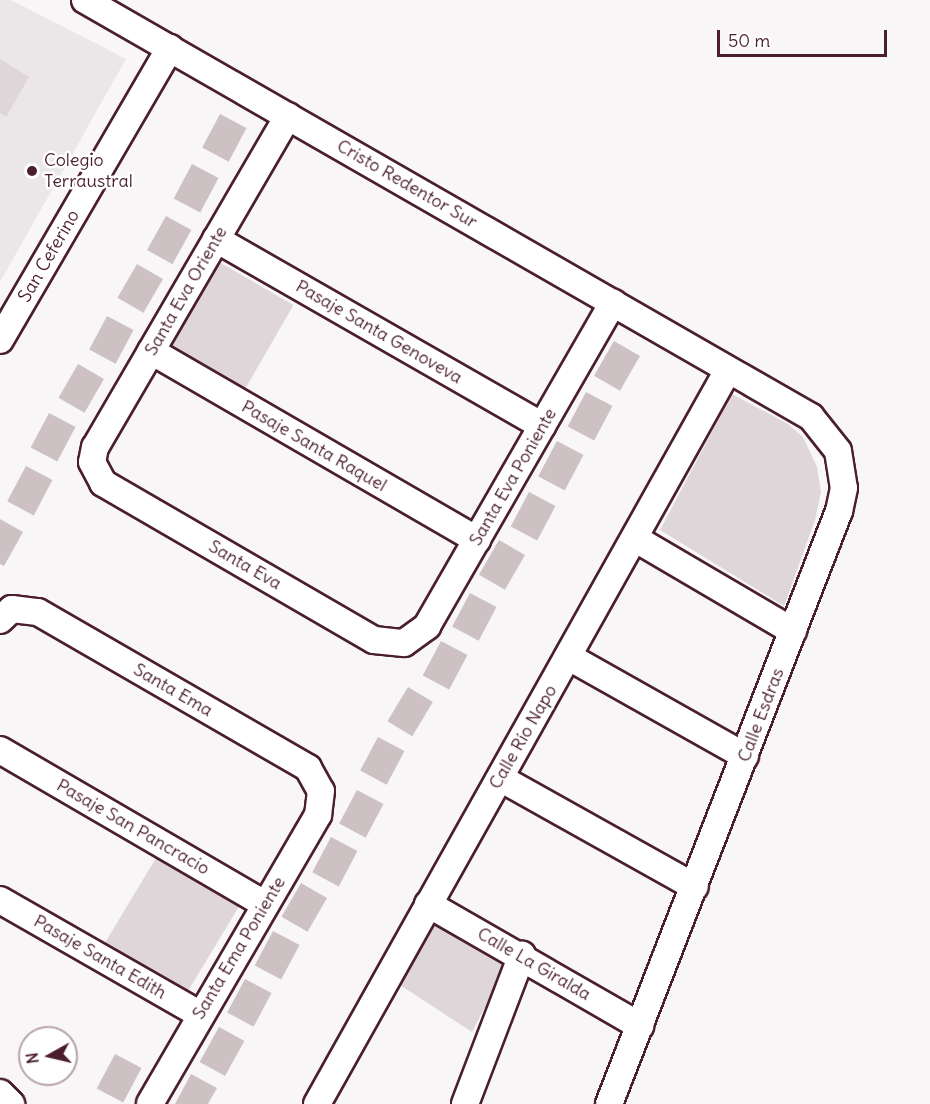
<!DOCTYPE html>
<html>
<head>
<meta charset="utf-8">
<style>
  body { margin:0 }
  #map { position:relative; width:930px; height:1104px; overflow:hidden; background:#f8f6f7; font-family:Delius,sans-serif }
  div>[style] { position:absolute }
  [style*='--x'] { left:calc(var(--x)*1px); top:calc(var(--y)*1px); width:calc(var(--w)*1px); rotate:calc(var(--a)*1deg) }
  .built>* { inset:0; background:#ebe6e8 }
  .green>* { inset:0; background:#ded6d9; transform-origin:0 0 }
  .building>* { inset:0; background:#cdc1c4; transform-origin:0 0 }
  .roads { filter:drop-shadow(2px 0 #4a1f2b) drop-shadow(-2px 0 #4a1f2b) drop-shadow(0 2px #4a1f2b) drop-shadow(0 -2px #4a1f2b) }
  .street>* { height:26px; margin:-13px; padding:0 13px; transform-origin:13px; border-radius:13px; background:#fff }
  .dots>* { width:16px; height:16px; translate:-50% -50%; box-sizing:border-box; border:3px solid #fff; border-radius:50% }
  span { translate:-50% -50%; white-space:nowrap; text-align:center; line-height:1.15; -webkit-text-stroke:5px #fff; paint-order:stroke }
  .poi-label { font-size:18px; color:#4a1f2b }
  .left { translate:0 -50%; text-align:left }
  .street-label { font-size:18px; color:#4a1f2b }
  .north { position:absolute; left:18px; top:1026px; width:60px; height:60px; box-sizing:border-box; background:#fff; border:2px solid #b7a5aa; border-radius:50%; rotate:262deg; font-size:16px; font-weight:700; line-height:24px; text-align:center; color:#4a1f2b }
  .north::after { content:''; display:block; margin:auto; width:21px; height:27px; background:#4a1f2b; clip-path:polygon(50% 0,100% 100%,50% 72%,0 100%) }
  .scale { position:absolute; left:717px; top:30px; width:170px; height:27px; box-sizing:border-box; border:3px solid #4a1f2b; border-top:0; padding-left:8px; font-size:18px; line-height:21px; white-space:nowrap; color:#4a1f2b; -webkit-text-stroke:4px #fff; paint-order:stroke }
</style>
</head>
<body>
<div id="map">
  <div class="built">
    <div style="clip-path:polygon(0 0,11px 0,126px 59px,0 282px)"></div>
  </div>
  <div class="green">
    <div style="clip-path:polygon(0 59px,29px 77px,6px 117px,0 113px)"></div>
    <div style="left:219px;top:262px;width:86px;height:98px;rotate:30deg"></div>
    <div style="clip-path:polygon(732px 394px,788px 424px,803px 437px,817px 467px,821px 492px,815px 520px,784px 606px,660px 530px)"></div>
    <div style="left:159px;top:853px;width:96px;height:106px;rotate:31deg"></div>
    <div style="clip-path:polygon(432px 921px,506px 967px,472px 1032px,400px 985px)"></div>
  </div>
  <div class="building">
    <div style="left:220px;top:114px;width:30px;height:38px;rotate:28deg"></div>
    <div style="left:192px;top:164px;width:30px;height:39px;rotate:28deg"></div>
    <div style="left:166px;top:216px;width:29px;height:39px;rotate:29deg"></div>
    <div style="left:137px;top:264px;width:30px;height:39px;rotate:30deg"></div>
    <div style="left:107px;top:316px;width:30px;height:38px;rotate:28deg"></div>
    <div style="left:614px;top:341px;width:30px;height:40px;rotate:30deg"></div>
    <div style="left:78px;top:364px;width:30px;height:39px;rotate:30deg"></div>
    <div style="left:586px;top:392px;width:30px;height:39px;rotate:28deg"></div>
    <div style="left:49px;top:413px;width:30px;height:39px;rotate:28deg"></div>
    <div style="left:557px;top:441px;width:30px;height:40px;rotate:28deg"></div>
    <div style="left:26px;top:466px;width:30px;height:40px;rotate:28deg"></div>
    <div style="left:529px;top:492px;width:30px;height:39px;rotate:28deg"></div>
    <div style="clip-path:polygon(0 519px,23px 532px,4px 566px,0 564px)"></div>
    <div style="left:499px;top:540px;width:30px;height:40px;rotate:30deg"></div>
    <div style="left:470px;top:593px;width:30px;height:38px;rotate:28deg"></div>
    <div style="left:441px;top:641px;width:30px;height:39px;rotate:28deg"></div>
    <div style="left:408px;top:687px;width:29px;height:40px;rotate:31deg"></div>
    <div style="left:378px;top:737px;width:30px;height:38px;rotate:28deg"></div>
    <div style="left:357px;top:790px;width:30px;height:38px;rotate:28deg"></div>
    <div style="left:331px;top:837px;width:30px;height:40px;rotate:28deg"></div>
    <div style="left:301px;top:883px;width:30px;height:39px;rotate:30deg"></div>
    <div style="left:273px;top:931px;width:30px;height:39px;rotate:28deg"></div>
    <div style="left:245px;top:979px;width:30px;height:38px;rotate:28deg"></div>
    <div style="left:219px;top:1027px;width:29px;height:40px;rotate:29deg"></div>
    <div style="left:115px;top:1054px;width:30px;height:39px;rotate:28deg"></div>
    <div style="clip-path:polygon(191px 1074px,217px 1088px,208px 1104px,175px 1104px)"></div>
  </div>
  <div class="roads">
    <div class="street">
      <div style="--x:85;--y:0;--w:837;--a:29.87"></div>
      <div style="--x:811;--y:417;--w:43;--a:51.5"></div>
      <div style="--x:838;--y:451;--w:37;--a:81"></div>
      <div style="--x:844;--y:488;--w:24;--a:102"></div>
      <div style="--x:839;--y:511;--w:636;--a:111.2"></div>
      <div style="--x:288;--y:116;--w:383;--a:120.2"></div>
      <div style="--x:95;--y:447;--w:15;--a:101"></div>
      <div style="--x:92;--y:462;--w:24;--a:62"></div>
      <div style="--x:103;--y:483;--w:313;--a:30.1"></div>
      <div style="--x:374;--y:640;--w:30;--a:6"></div>
      <div style="--x:404;--y:643;--w:29;--a:-36"></div>
      <div style="--x:427;--y:626;--w:373;--a:-60.1"></div>
      <div style="--x:216;--y:239;--w:376;--a:29.8"></div>
      <div style="--x:0;--y:340;--w:338;--a:-59.8"></div>
      <div style="--x:151;--y:351;--w:377;--a:30.1"></div>
      <div style="--x:636;--y:539;--w:182;--a:30.4"></div>
      <div style="--x:0;--y:620;--w:16;--a:-43"></div>
      <div style="--x:12;--y:609;--w:26;--a:7"></div>
      <div style="--x:38;--y:612;--w:312;--a:30"></div>
      <div style="--x:308;--y:768;--w:26;--a:61"></div>
      <div style="--x:321;--y:791;--w:24;--a:97"></div>
      <div style="--x:318;--y:815;--w:334;--a:120.2"></div>
      <div style="--x:569;--y:657;--w:202;--a:29.4"></div>
      <div style="--x:0;--y:750;--w:306;--a:30.2"></div>
      <div style="--x:500;--y:778;--w:223;--a:29.2"></div>
      <div style="--x:0;--y:900;--w:229;--a:29.8"></div>
      <div style="--x:428;--y:904;--w:245;--a:29.9"></div>
      <div style="--x:0;--y:1093;--w:16;--a:45"></div>
      <div style="--x:317;--y:1104;--w:841;--a:-60.75"></div>
      <div style="--x:465;--y:1104;--w:160;--a:-69.1"></div>
    </div>
  </div>
  <div class="dots">
    <div style="left:32px;top:171px;background:#4a1f2b"></div>
  </div>
  <div class="poi-label">
    <span class="left" style="left:44px;top:171px">Colegio<br>Terraustral</span>
  </div>
  <div class="street-label">
    <span style="left:407px;top:184px;rotate:30deg">Cristo Redentor Sur</span>
    <span style="left:49px;top:256px;rotate:-60deg">San Ceferino</span>
    <span style="left:186px;top:291px;rotate:-60deg">Santa Eva Oriente</span>
    <span style="left:379px;top:332px;rotate:30deg">Pasaje Santa Genoveva</span>
    <span style="left:314px;top:446px;rotate:30deg">Pasaje Santa Raquel</span>
    <span style="left:513px;top:477px;rotate:-60deg">Santa Eva Poniente</span>
    <span style="left:245px;top:565px;rotate:30deg">Santa Eva</span>
    <span style="left:173px;top:690px;rotate:30deg">Santa Ema</span>
    <span style="left:761px;top:715px;rotate:-69deg">Calle Esdras</span>
    <span style="left:523px;top:737px;rotate:-60deg">Calle Río Napo</span>
    <span style="left:133px;top:827px;rotate:30deg">Pasaje San Pancracio</span>
    <span style="left:239px;top:948px;rotate:-59deg">Santa Ema Poniente</span>
    <span style="left:100px;top:957px;rotate:30deg">Pasaje Santa Edith</span>
    <span style="left:534px;top:964px;rotate:30deg">Calle La Giralda</span>
  </div>
  <div class="north">N</div>
  <div class="scale">50 m</div>
</div>
</body>
</html>
